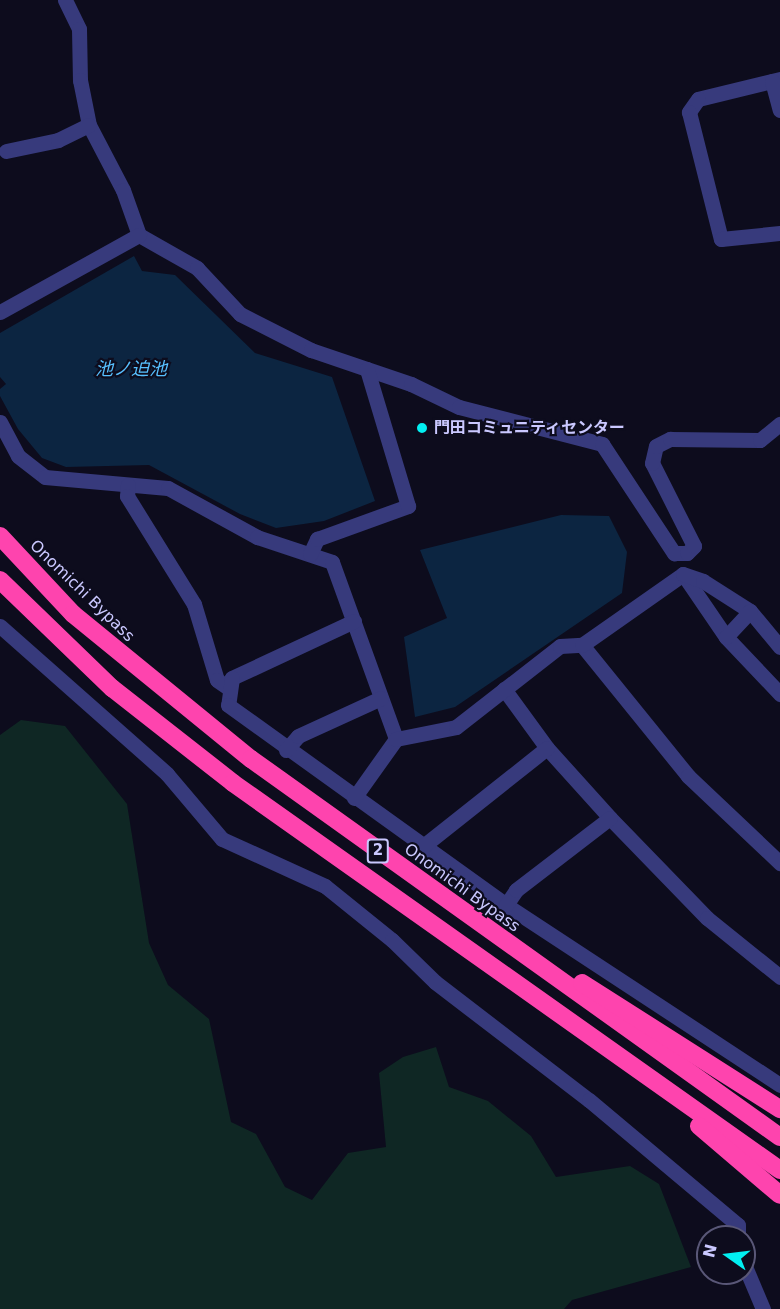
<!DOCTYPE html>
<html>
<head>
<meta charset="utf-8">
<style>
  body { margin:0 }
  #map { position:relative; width:780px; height:1309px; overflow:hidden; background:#0d0c1d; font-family:"DejaVu Sans","Noto Sans JP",sans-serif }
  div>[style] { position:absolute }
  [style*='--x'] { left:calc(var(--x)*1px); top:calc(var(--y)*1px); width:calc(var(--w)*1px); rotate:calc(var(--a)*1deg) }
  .green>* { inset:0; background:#0f2724 }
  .water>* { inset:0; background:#0c2541 }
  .minor>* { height:15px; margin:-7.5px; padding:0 7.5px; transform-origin:7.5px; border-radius:7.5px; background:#373a7c }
  .tertiary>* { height:15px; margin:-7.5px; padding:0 7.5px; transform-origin:7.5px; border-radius:7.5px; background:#373a7c }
  .motorway>* { height:18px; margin:-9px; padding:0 9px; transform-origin:9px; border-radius:9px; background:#fe44ae }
  .dots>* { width:16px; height:16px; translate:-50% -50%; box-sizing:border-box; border:3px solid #0d0c1d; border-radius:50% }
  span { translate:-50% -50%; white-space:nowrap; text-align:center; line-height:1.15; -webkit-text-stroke:4.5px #0d0c1d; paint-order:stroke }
  .shield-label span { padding:2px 4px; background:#0d0c1d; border:2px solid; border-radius:4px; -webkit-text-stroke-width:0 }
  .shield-label { font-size:15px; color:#cac8ff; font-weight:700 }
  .poi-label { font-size:16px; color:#cac8ff; font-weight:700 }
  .left { translate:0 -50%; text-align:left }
  .street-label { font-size:16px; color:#cac8ff }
  .water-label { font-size:18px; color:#57bffe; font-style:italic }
  .north { position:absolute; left:696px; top:1225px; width:60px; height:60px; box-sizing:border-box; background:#0d0c1d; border:2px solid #595777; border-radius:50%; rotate:284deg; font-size:16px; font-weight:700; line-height:24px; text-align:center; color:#cac8ff }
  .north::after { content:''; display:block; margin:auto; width:21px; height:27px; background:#02eff1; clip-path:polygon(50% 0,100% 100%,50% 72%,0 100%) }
</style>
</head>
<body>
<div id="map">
  <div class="green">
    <div style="clip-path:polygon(21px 720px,65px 726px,127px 804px,149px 943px,168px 985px,209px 1019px,231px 1122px,256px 1134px,285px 1187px,312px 1200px,348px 1153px,386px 1147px,379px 1073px,403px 1057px,436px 1047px,449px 1087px,488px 1101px,531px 1136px,556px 1177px,630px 1166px,659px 1184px,691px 1267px,572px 1300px,564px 1309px,0 1309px,0 735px)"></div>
  </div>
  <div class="water">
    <div style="clip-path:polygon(134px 256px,142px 271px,175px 275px,255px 353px,332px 377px,375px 501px,324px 521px,276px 528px,240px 514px,149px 465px,66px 467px,42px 458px,18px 429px,0 396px,0 389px,6px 384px,0 377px,0 333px)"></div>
    <div style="clip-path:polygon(561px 515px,609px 516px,627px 552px,622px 593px,455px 707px,415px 717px,404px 637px,447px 618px,420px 550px)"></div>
  </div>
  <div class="minor">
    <div style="--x:65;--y:0;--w:32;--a:64"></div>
    <div style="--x:79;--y:29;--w:51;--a:88.9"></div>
    <div style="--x:80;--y:80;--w:46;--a:78.7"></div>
    <div style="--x:89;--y:125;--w:73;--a:62.4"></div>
    <div style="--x:123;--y:190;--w:48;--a:70.4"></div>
    <div style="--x:139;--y:235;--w:67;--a:29.6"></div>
    <div style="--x:197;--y:268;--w:63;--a:46.9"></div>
    <div style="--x:240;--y:314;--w:80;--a:26.9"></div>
    <div style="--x:311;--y:350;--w:106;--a:18.8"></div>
    <div style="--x:411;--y:384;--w:53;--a:25.6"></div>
    <div style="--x:459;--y:407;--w:148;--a:14.5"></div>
    <div style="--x:602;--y:444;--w:131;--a:56.6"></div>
    <div style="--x:674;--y:553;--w:13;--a:0"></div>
    <div style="--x:687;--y:553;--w:10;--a:-45"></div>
    <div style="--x:694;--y:546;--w:93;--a:-116.8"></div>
    <div style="--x:652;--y:463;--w:17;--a:-77"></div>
    <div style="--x:656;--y:446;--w:16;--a:-27"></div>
    <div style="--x:670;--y:439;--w:90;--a:0.6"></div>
    <div style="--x:760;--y:440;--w:26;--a:-39"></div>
    <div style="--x:780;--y:79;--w:84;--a:166.3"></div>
    <div style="--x:698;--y:99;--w:16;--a:125"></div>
    <div style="--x:689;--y:112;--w:131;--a:75.9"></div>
    <div style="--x:721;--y:239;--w:59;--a:-5.8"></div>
    <div style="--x:772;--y:81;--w:30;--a:75"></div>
    <div style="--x:6;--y:151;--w:53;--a:-11.9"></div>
    <div style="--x:58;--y:140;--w:34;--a:-26"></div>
    <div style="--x:0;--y:312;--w:159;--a:-29"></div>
    <div style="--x:0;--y:422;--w:38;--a:62"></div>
    <div style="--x:18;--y:456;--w:34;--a:38"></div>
    <div style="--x:45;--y:477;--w:123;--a:5.1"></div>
    <div style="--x:168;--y:488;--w:102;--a:28.8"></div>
    <div style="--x:257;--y:537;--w:79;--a:18.4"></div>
    <div style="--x:332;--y:562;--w:188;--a:70.1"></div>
    <div style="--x:128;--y:485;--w:11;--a:95"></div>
    <div style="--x:127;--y:496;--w:127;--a:58.2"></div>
    <div style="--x:194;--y:604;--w:79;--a:73.2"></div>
    <div style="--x:217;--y:680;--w:16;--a:35"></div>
    <div style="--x:310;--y:554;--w:17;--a:-65"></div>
    <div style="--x:317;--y:539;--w:97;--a:-19.9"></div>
    <div style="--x:408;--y:506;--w:143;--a:-106.7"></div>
    <div style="--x:354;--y:621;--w:135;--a:155"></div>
    <div style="--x:232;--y:678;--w:27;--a:98"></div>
    <div style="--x:228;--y:705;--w:342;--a:35.7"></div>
    <div style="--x:506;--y:905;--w:328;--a:33.3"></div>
    <div style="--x:0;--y:626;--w:223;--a:41.5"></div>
    <div style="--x:167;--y:774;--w:85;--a:49.8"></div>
    <div style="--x:222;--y:839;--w:113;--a:24.5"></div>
    <div style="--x:325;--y:886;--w:86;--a:38.9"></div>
    <div style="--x:392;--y:940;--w:60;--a:44.3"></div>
    <div style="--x:435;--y:982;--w:194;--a:37.5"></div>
    <div style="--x:589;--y:1100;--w:194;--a:40"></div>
    <div style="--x:738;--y:1225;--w:12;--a:90"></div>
    <div style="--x:582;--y:645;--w:169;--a:51"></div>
    <div style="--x:688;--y:776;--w:127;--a:43.4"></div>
    <div style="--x:504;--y:689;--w:73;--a:53.9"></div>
    <div style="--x:547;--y:748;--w:94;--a:48"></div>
    <div style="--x:610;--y:818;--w:139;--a:45.9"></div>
    <div style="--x:707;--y:918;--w:94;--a:38.9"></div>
    <div style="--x:286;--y:750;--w:18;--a:-49"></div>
    <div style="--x:298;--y:736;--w:91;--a:-24.6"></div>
    <div style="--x:354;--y:798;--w:72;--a:-54.6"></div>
    <div style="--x:396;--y:739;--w:61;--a:-11.3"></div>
    <div style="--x:456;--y:727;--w:132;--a:-37.9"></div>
    <div style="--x:560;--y:646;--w:22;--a:-3"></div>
    <div style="--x:582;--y:645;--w:123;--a:-35.1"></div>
    <div style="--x:422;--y:847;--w:159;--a:-38.4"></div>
    <div style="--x:506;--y:905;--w:18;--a:-56"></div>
    <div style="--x:516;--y:890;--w:118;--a:-37.5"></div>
    <div style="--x:744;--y:1264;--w:49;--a:67.1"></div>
  </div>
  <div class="tertiary">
    <div style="--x:683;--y:574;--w:76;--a:55.7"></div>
    <div style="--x:726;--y:637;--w:79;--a:46.5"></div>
    <div style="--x:683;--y:574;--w:21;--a:19"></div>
    <div style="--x:703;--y:581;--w:56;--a:32.6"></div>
    <div style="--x:750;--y:611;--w:47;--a:50.2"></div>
    <div style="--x:726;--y:637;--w:35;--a:-47"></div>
  </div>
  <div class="motorway">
    <div style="--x:0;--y:536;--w:107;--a:46.9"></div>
    <div style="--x:73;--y:614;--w:230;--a:39.2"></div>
    <div style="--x:251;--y:759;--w:650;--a:35.55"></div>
    <div style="--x:0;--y:580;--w:156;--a:44"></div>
    <div style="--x:112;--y:688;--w:154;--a:38.1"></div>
    <div style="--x:233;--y:783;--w:670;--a:35.28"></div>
    <div style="--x:582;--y:983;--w:235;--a:32.5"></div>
    <div style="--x:699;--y:1126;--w:106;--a:40.4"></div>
  </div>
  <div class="dots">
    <div style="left:422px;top:428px;background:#02eff1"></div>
  </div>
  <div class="shield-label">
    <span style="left:378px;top:851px">2</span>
  </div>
  <div class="poi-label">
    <span class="left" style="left:434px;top:428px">門田コミュニティセンター</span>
  </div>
  <div class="street-label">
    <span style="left:82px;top:591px;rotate:44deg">Onomichi Bypass</span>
    <span style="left:462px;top:888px;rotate:36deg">Onomichi Bypass</span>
  </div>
  <div class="water-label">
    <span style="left:131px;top:369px">池ノ迫池</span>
  </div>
  <div class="north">N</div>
</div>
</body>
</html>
